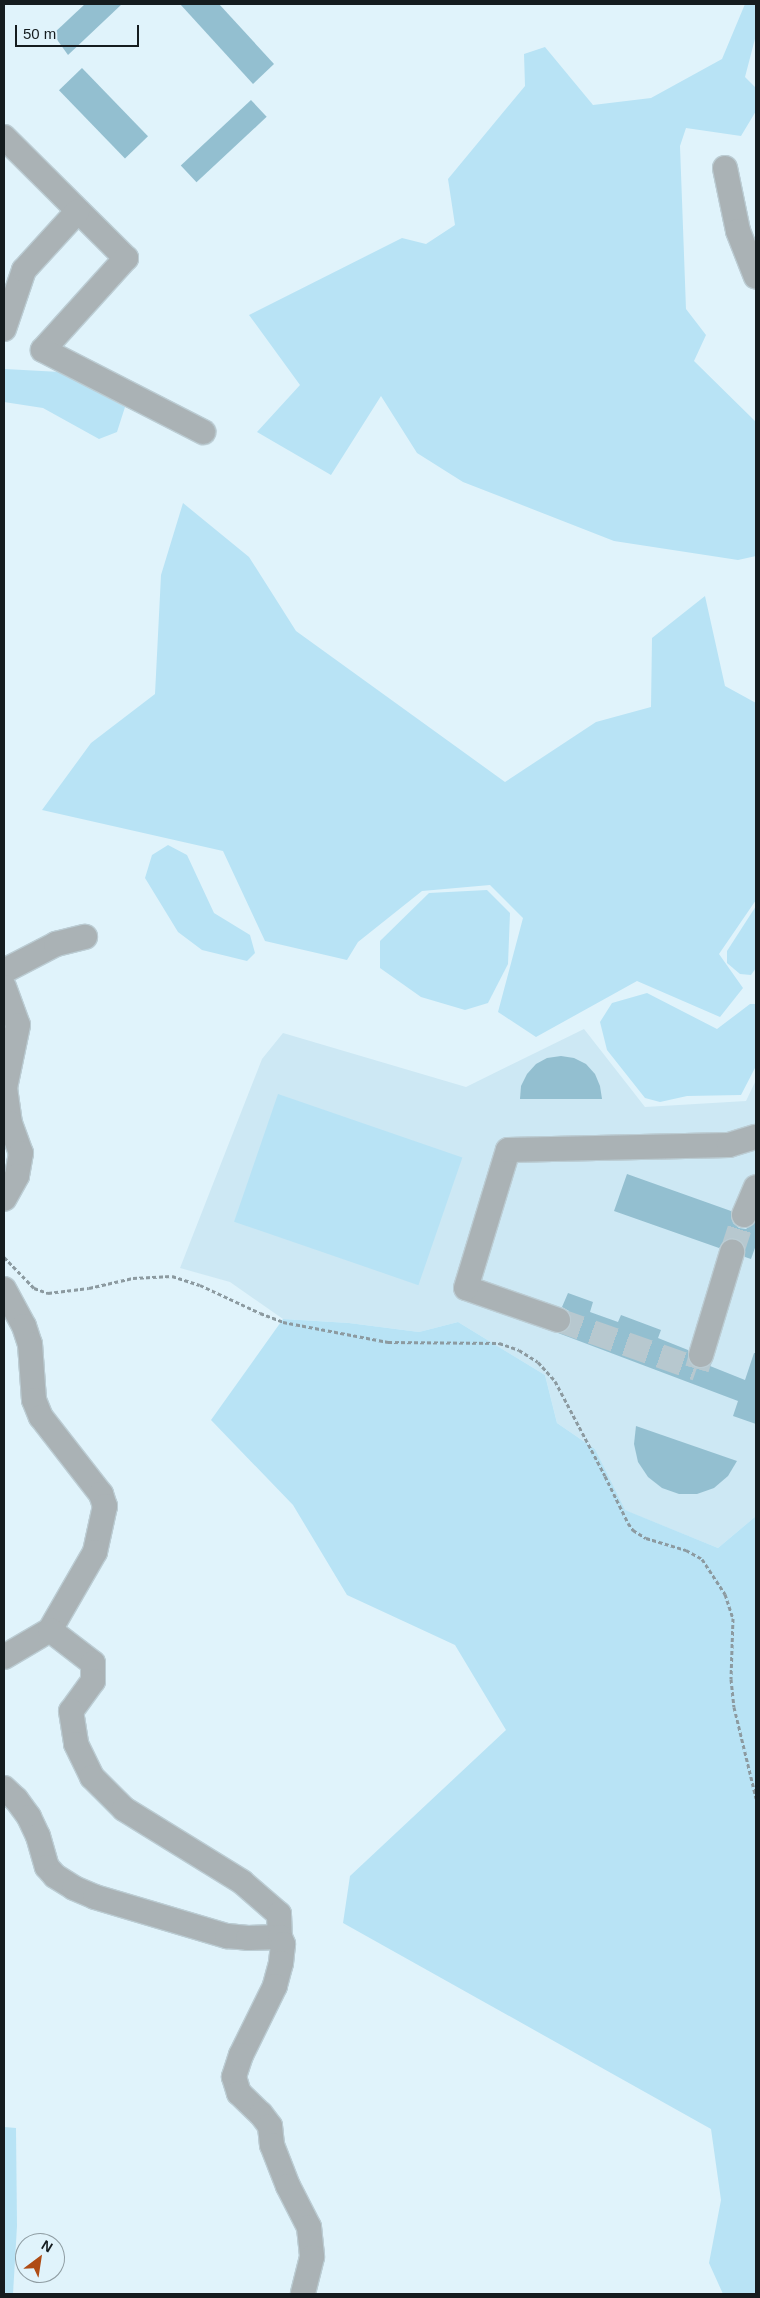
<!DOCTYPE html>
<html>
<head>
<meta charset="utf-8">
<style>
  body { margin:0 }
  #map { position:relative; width:760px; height:2298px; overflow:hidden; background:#e0f3fb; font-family:Arial,sans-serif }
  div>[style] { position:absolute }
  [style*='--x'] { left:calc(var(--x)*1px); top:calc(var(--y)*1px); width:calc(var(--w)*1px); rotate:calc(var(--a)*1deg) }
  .built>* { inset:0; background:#cde8f4 }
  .green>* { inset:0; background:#b8e3f5; transform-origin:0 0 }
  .building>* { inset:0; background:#93bfd0; transform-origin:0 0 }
  .minor-tunnel>* { height:24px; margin-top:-12px; transform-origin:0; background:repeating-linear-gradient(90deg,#b7c8cf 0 24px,transparent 0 36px) }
  .path>* { height:3px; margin-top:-1.5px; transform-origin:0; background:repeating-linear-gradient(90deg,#8c9aa0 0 4px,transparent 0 6.5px) }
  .roads { filter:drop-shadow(1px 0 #bbccd3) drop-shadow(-1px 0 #bbccd3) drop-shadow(0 1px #bbccd3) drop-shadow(0 -1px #bbccd3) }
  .minor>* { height:24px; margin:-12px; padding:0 12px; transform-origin:12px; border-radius:12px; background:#aab2b5 }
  span { translate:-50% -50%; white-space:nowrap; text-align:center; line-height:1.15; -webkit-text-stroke:4px #e0f3fb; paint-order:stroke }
  .frame { position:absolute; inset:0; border:5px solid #151c1f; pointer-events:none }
  .north { position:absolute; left:15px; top:2233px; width:50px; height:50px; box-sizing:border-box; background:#e0f3fb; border:1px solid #8f9da3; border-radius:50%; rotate:31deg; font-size:14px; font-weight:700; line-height:20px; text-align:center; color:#151c1f }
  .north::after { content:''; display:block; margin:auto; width:18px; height:22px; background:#af4c15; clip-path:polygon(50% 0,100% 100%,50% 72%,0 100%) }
  .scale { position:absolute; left:15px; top:25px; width:124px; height:22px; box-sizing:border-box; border:2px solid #151c1f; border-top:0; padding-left:6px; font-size:15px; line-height:18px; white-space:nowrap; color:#151c1f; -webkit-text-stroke:4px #e0f3fb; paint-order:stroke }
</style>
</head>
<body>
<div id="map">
  <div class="built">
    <div style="clip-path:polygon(584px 1029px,645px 1107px,746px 1101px,756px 1080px,756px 1516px,718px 1548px,624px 1510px,595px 1449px,557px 1423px,545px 1375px,458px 1322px,419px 1332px,349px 1323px,283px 1319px,230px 1282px,180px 1268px,262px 1059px,283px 1033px,466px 1087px)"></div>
  </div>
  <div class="green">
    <div style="clip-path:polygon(745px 4px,756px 4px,756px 35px,745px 77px,756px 88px,756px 111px,741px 136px,686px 128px,680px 146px,686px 309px,706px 335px,694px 361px,756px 422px,756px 556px,738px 560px,614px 541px,463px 482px,417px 453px,381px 396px,331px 475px,257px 432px,300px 385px,249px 315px,402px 238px,426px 244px,455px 225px,448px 179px,525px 86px,524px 54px,545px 47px,593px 105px,651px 98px,722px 59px)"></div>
    <div style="clip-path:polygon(5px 369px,60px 372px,125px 407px,117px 432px,99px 439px,43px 408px,4px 402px)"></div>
    <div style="clip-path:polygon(183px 503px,249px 557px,296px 631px,505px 782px,596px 722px,651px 707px,652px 638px,705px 596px,725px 686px,756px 703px,756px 900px,719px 954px,743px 988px,720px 1017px,637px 981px,536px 1037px,498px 1012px,523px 918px,490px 885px,422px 891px,358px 942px,347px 960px,265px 941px,223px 851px,42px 810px,91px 743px,155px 694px,161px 575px)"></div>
    <div style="clip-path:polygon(168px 845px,187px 855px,214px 913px,250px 935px,255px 953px,247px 961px,202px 950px,178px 932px,145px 878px,152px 855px)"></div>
    <div style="clip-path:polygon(487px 890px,510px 913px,508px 964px,488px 1003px,465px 1010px,421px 997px,380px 968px,380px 941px,429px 893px)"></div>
    <div style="clip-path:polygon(756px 906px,756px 968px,751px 975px,740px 974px,727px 963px,727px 951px)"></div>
    <div style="clip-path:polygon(647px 993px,717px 1029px,750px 1004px,756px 1004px,756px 1066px,741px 1095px,687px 1096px,660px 1102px,645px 1098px,607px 1050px,600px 1022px,612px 1003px)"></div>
    <div style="left:278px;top:1094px;width:195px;height:135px;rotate:19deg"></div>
    <div style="clip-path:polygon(283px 1319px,349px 1323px,419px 1332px,458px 1322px,545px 1375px,557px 1423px,595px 1449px,625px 1510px,718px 1548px,756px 1516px,756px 2294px,723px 2294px,709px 2263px,721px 2200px,711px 2129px,343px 1923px,350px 1876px,506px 1730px,455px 1645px,347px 1595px,293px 1505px,211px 1420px)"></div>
    <div style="clip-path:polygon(4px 2127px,16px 2128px,17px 2226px,13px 2294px,4px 2294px)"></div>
  </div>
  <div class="building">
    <div style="clip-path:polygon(85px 4px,122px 4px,68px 55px,53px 34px)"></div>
    <div style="clip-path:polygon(180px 4px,219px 4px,274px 64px,253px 84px)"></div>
    <div style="left:82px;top:68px;width:95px;height:32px;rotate:46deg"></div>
    <div style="left:251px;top:100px;width:23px;height:96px;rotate:47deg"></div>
    <div style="clip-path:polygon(561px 1056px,574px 1058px,586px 1064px,595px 1074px,600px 1086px,602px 1099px,520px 1099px,521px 1086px,527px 1074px,536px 1064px,547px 1058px)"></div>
    <div style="clip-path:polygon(627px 1174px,731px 1211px,733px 1223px,739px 1228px,746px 1229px,756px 1221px,756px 1245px,751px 1259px,745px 1257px,745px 1248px,736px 1239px,728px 1239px,719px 1248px,614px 1211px)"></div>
    <div style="clip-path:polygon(568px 1293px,593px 1302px,590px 1312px,618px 1322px,621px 1315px,661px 1330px,658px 1338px,688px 1350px,688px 1359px,697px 1368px,705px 1368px,712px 1363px,710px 1366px,745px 1380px,754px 1353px,756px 1353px,756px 1424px,733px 1416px,738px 1401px,558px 1333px,567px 1331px,571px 1324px,569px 1311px,562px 1307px)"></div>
    <div style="clip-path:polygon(636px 1426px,737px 1461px,728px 1476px,714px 1488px,697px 1494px,679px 1494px,662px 1488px,648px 1477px,638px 1462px,634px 1444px)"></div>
  </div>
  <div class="minor-tunnel">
    <div style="--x:732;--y:1252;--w:39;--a:-72"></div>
    <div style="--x:558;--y:1320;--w:147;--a:19.4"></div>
    <div style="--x:697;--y:1369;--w:15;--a:-74"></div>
  </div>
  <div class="path">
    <div style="--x:4;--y:1257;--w:43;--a:45.9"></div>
    <div style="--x:34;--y:1288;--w:15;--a:20"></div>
    <div style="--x:48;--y:1293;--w:41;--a:-7"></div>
    <div style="--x:89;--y:1288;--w:45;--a:-12.8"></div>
    <div style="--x:133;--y:1278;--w:39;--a:-3"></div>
    <div style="--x:172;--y:1276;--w:29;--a:18"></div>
    <div style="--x:200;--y:1285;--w:66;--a:25"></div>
    <div style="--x:260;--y:1313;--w:25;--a:21"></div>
    <div style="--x:283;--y:1322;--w:107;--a:10.8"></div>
    <div style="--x:388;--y:1342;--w:111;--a:0.5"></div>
    <div style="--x:499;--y:1343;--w:21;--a:19"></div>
    <div style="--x:519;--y:1350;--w:22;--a:32"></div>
    <div style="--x:538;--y:1362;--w:25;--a:48"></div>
    <div style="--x:555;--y:1381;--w:107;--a:62.2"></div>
    <div style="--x:605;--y:1476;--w:52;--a:63.9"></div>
    <div style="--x:628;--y:1523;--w:9;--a:54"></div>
    <div style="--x:633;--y:1530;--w:15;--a:32"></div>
    <div style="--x:646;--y:1538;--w:42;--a:16.7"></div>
    <div style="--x:686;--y:1550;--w:18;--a:29"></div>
    <div style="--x:702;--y:1559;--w:42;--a:56.7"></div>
    <div style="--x:725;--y:1594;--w:25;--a:72"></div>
    <div style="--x:733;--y:1618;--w:61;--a:91.9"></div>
    <div style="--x:731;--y:1679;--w:28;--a:84"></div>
    <div style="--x:734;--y:1707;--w:94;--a:76.4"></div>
  </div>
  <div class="roads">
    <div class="minor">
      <div style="--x:4;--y:137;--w:172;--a:44.8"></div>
      <div style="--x:126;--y:258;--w:124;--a:132.1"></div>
      <div style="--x:43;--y:350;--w:180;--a:27.1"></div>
      <div style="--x:725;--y:168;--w:64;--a:78.3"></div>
      <div style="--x:738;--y:231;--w:49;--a:68.6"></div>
      <div style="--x:4;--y:329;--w:62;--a:-71.3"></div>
      <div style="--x:24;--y:270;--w:79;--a:-47.6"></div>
      <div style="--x:4;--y:971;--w:59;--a:-27.4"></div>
      <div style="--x:56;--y:944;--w:30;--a:-14"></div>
      <div style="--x:4;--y:987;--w:40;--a:69.8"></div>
      <div style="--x:18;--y:1025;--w:64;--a:101.7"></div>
      <div style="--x:5;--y:1088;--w:35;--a:82"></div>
      <div style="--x:10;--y:1123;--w:32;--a:70"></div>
      <div style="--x:21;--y:1153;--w:23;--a:100"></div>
      <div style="--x:17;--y:1176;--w:26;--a:119"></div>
      <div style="--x:744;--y:1215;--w:30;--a:-67"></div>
      <div style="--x:4;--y:1289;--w:42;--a:61.6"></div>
      <div style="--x:24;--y:1326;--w:19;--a:72"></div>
      <div style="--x:30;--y:1344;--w:56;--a:85.9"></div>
      <div style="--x:34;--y:1400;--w:18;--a:68"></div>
      <div style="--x:41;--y:1417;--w:98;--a:52.1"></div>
      <div style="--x:101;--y:1494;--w:13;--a:72"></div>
      <div style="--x:105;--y:1506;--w:47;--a:102.3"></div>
      <div style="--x:95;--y:1552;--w:90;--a:120"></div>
      <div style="--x:50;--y:1630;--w:53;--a:149.6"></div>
      <div style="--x:558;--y:1320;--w:97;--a:-160.8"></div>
      <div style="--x:466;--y:1288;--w:144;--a:-73.1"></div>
      <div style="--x:508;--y:1150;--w:221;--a:-1.3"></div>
      <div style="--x:729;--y:1145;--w:28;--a:-17"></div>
      <div style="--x:701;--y:1355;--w:108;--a:-73.2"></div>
      <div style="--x:50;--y:1630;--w:54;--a:37.5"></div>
      <div style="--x:93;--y:1663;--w:18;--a:90"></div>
      <div style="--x:93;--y:1681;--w:37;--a:126"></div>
      <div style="--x:71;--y:1711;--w:33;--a:81"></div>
      <div style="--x:76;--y:1744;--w:37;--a:64"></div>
      <div style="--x:92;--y:1777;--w:45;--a:45"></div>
      <div style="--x:124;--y:1809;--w:139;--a:31.7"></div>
      <div style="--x:242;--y:1882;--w:49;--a:40.9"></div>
      <div style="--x:279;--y:1914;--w:23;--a:88"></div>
      <div style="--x:4;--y:1788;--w:16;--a:43"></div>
      <div style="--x:16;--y:1799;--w:22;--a:54"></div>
      <div style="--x:29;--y:1817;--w:21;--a:65"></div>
      <div style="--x:38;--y:1836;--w:32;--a:74"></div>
      <div style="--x:47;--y:1867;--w:12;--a:48"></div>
      <div style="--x:55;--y:1876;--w:22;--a:32"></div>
      <div style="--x:74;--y:1888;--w:23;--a:23"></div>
      <div style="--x:95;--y:1897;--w:138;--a:16.5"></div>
      <div style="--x:227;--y:1936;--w:21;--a:5"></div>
      <div style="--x:248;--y:1938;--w:32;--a:-2"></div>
      <div style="--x:280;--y:1937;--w:8;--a:67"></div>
      <div style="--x:283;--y:1944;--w:19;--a:96"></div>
      <div style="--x:281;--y:1963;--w:24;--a:105"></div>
      <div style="--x:275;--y:1986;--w:77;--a:116.2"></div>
      <div style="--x:241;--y:2055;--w:23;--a:108"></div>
      <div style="--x:234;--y:2077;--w:17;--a:73"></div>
      <div style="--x:239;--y:2093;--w:30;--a:44"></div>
      <div style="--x:261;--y:2114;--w:15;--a:53"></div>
      <div style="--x:270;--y:2126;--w:19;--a:84"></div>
      <div style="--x:272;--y:2145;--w:44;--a:68.7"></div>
      <div style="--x:288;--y:2186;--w:46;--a:62.9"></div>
      <div style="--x:309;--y:2227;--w:30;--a:84"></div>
      <div style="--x:312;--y:2257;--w:38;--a:104"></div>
    </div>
  </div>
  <div class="frame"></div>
  <div class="north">N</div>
  <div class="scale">50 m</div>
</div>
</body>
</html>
